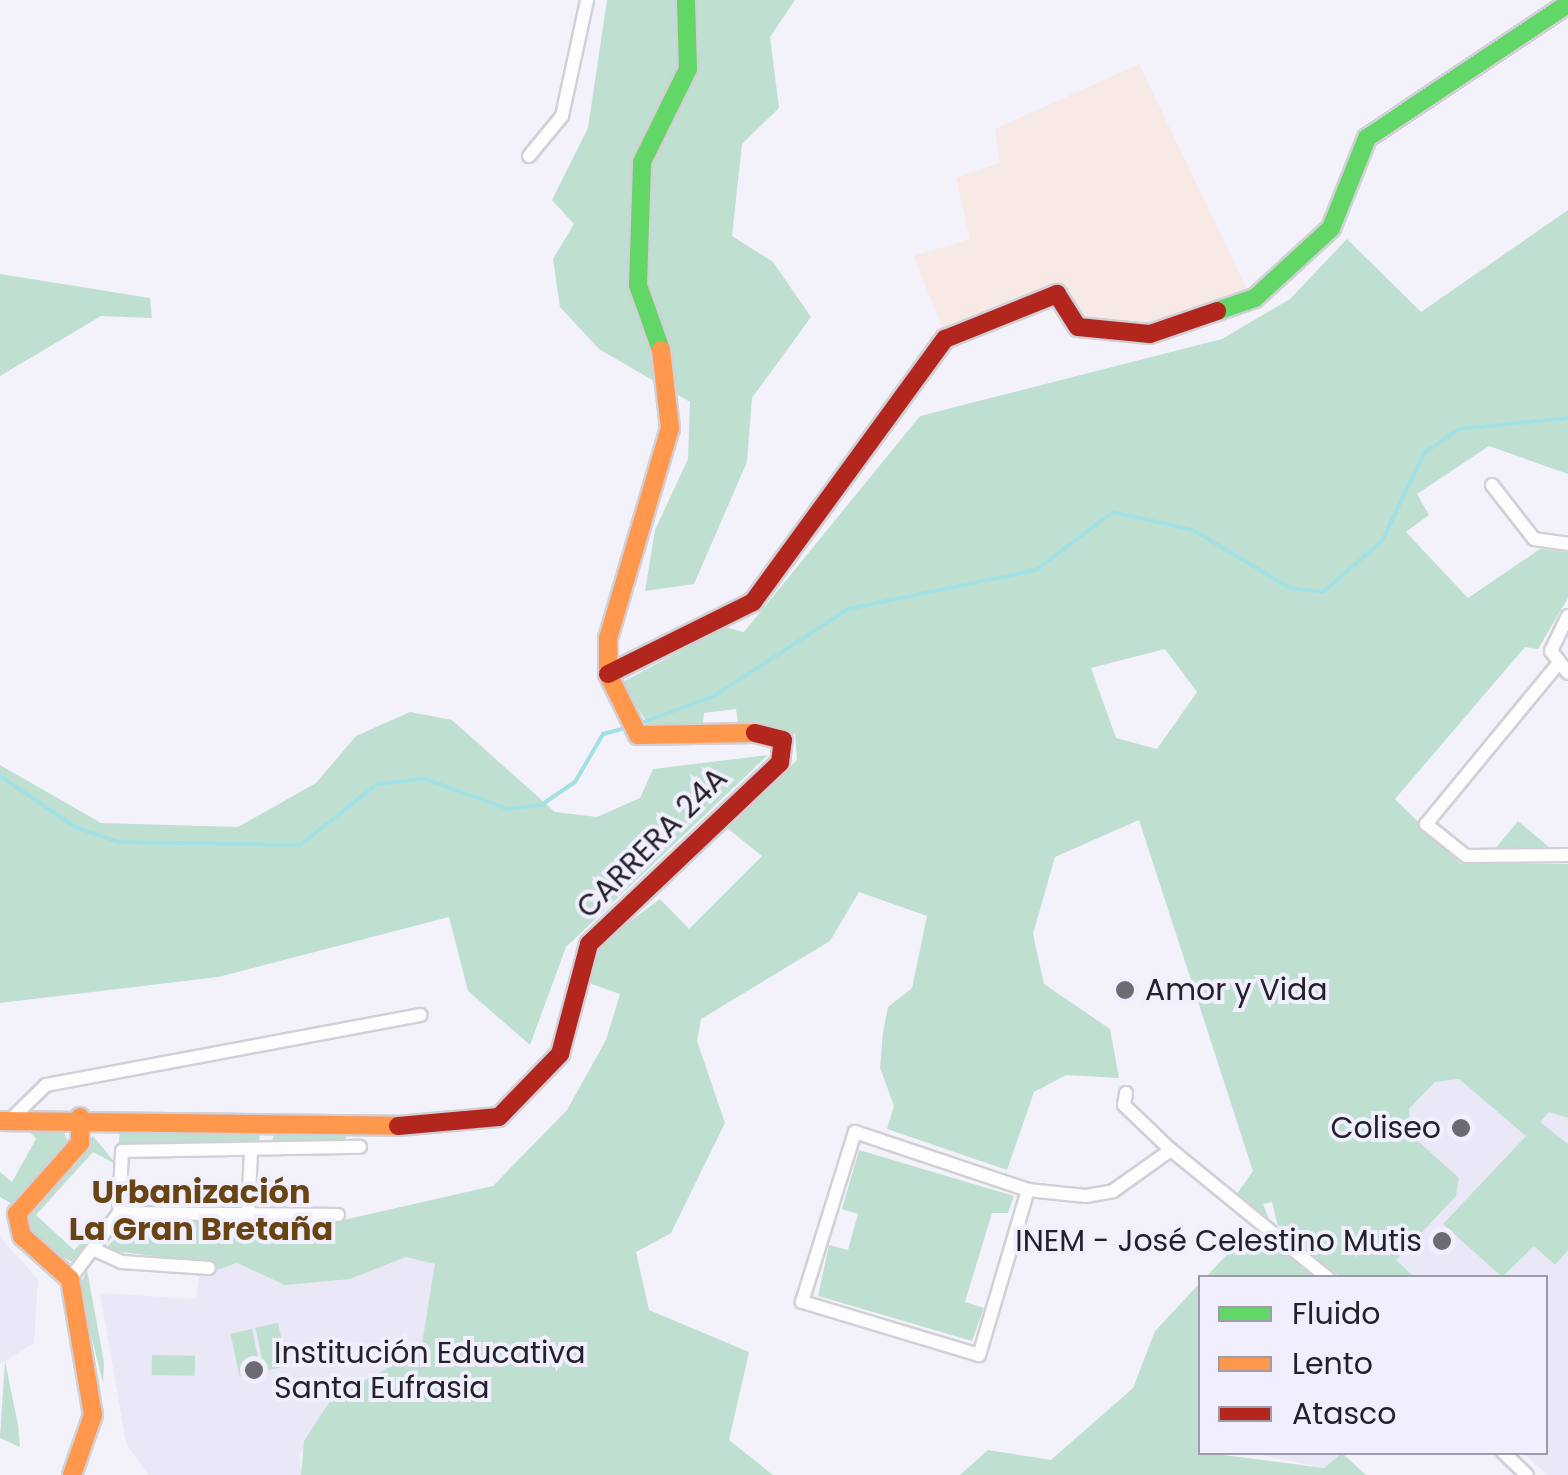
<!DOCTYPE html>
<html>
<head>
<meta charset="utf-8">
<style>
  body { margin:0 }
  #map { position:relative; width:1568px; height:1475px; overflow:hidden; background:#f3f2fa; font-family:Poppins,sans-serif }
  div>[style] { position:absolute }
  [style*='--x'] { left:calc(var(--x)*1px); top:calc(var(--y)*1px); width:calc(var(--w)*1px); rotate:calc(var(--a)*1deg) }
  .built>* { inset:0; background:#eae7f7 }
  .industrial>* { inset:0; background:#f6e9e6 }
  .green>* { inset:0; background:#bfe0d0; transform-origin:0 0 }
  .stream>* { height:4px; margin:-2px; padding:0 2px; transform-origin:2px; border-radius:2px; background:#a3e0e4 }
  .roads { filter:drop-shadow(2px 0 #d1d0d7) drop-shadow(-2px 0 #d1d0d7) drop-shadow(0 2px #d1d0d7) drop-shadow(0 -2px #d1d0d7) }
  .street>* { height:12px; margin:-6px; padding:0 6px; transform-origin:6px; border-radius:6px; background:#fdfdfe }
  .fast>* { height:18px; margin:-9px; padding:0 9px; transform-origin:9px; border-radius:9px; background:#63d668 }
  .slow>* { height:18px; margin:-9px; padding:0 9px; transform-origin:9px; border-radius:9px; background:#ff974d }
  .jam>* { height:18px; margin:-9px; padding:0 9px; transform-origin:9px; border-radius:9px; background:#b3261e }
  .dots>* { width:28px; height:28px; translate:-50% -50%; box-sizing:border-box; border:5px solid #f1eefe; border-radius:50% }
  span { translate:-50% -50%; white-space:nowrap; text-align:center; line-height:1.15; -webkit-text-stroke:8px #f1eefe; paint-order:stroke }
  .street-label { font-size:30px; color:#232129 }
  .poi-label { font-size:30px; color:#232129 }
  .left { translate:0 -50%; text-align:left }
  .right { translate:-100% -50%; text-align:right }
  .neighbourhood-label { font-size:32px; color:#684412; font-weight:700 }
  .legend { position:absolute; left:1198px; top:1275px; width:350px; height:180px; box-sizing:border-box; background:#f1eefe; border:2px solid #9f9ca9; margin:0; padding:12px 18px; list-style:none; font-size:30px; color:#232129 }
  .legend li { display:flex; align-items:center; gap:20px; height:50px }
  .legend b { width:50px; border:2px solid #9f9ca9 }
</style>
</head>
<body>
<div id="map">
  <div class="built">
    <div style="clip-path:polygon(1459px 1079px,1513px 1124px,1549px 1112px,1568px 1118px,1568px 1475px,1548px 1475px,1523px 1453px,1546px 1452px,1546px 1278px,1355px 1277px,1273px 1202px,1263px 1204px,1241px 1135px,1409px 1109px,1435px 1082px)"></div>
    <div style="clip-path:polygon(0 1237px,38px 1279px,34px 1343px,0 1364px)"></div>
    <div style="clip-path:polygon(406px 1257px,436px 1264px,421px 1350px,332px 1398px,300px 1454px,301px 1475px,148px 1475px,126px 1443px,100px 1293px,196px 1299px,200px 1272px,237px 1263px,286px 1285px)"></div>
    <div style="clip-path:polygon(1251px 1453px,1251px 1452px,1342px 1453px,1325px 1468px)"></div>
  </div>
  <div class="industrial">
    <div style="clip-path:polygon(1139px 64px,1249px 293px,1159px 324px,1104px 329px,1056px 290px,943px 331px,914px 256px,970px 239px,956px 178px,1000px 163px,995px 129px)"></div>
  </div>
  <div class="green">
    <div style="clip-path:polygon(607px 0,795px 0,770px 37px,779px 108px,742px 144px,732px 236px,773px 262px,811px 317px,752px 398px,747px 462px,694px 584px,645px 591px,655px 530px,688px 459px,690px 402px,599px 349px,560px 307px,553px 259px,574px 224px,552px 200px,588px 128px)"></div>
    <div style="clip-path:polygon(evenodd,1568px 210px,1568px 474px,1489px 446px,1417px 494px,1429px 515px,1406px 532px,1468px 598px,1540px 549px,1568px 552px,1568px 598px,1538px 649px,1525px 647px,1395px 799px,1461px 864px,1568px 864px,1568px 1118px,1549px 1112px,1540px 1122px,1568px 1144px,1568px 1250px,1555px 1265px,1534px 1246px,1502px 1277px,1443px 1224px,1526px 1136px,1459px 1079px,1435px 1082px,1409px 1109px,1410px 1134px,1459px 1178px,1456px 1196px,1396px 1260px,1414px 1277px,1340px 1277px,1278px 1227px,1272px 1202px,1263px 1204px,1271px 1224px,1234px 1198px,1253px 1171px,1139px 820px,1055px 857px,1033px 934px,1044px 984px,1110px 1029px,1119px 1078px,1066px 1075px,1034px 1092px,1007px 1170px,887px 1129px,894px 1106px,880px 1068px,883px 1032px,888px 1007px,912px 988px,927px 916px,859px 892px,830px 941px,701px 1019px,697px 1041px,725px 1123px,671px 1233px,636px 1252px,649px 1310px,749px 1352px,729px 1440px,773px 1475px,301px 1475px,304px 1441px,332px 1398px,421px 1350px,435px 1264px,406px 1257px,350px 1279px,285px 1285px,237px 1263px,214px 1271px,214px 1263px,104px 1250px,136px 1216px,339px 1221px,493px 1186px,567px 1110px,606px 1040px,620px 994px,586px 982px,603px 942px,660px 899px,689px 929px,762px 856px,727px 828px,797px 760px,795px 734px,739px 730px,736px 709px,704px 713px,702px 734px,653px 731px,621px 683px,725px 627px,744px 632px,920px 416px,1222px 339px,1290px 299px,1347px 239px,1421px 312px,1568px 210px,1165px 649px,1197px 692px,1157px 749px,1116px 738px,1091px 668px,1165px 649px)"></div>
    <div style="clip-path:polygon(0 274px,150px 298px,152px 318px,101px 316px,0 376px)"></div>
    <div style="clip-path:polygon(410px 712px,452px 720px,555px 812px,597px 817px,640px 798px,653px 769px,768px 755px,566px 947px,530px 1045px,468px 991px,449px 917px,218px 977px,0 1003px,0 765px,101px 823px,238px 827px,316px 783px,356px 736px)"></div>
    <div style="clip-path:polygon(1518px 821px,1550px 848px,1494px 850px)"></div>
    <div style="clip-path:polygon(121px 1124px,260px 1131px,259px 1144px,118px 1147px)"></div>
    <div style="clip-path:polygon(277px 1126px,347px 1127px,345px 1144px,270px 1147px)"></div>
    <div style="clip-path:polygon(63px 1129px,67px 1140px,42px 1172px,12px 1204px,0 1197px,0 1172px,12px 1182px,36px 1139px,29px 1131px)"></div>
    <div style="clip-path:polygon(93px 1136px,117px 1165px,93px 1152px,36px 1215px,74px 1250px,92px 1231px,98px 1236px,71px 1262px,28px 1234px,26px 1215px)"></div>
    <div style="clip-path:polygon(859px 1150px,1014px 1196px,1008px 1213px,992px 1213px,965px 1302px,984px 1308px,972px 1341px,818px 1296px,829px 1245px,848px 1250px,858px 1214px,842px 1209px)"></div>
    <div style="clip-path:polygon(1247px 1233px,1287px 1253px,1314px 1277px,1206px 1277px)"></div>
    <div style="clip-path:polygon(87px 1270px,104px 1362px,103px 1383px,79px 1287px)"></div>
    <div style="clip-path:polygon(1200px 1283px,1200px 1452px,1324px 1468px,1342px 1453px,1366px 1475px,960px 1475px,988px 1450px,1051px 1460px,1133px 1388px,1155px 1331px)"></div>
    <div style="left:278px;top:1323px;width:44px;height:23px;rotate:78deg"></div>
    <div style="left:252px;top:1329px;width:44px;height:22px;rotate:78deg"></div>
    <div style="left:152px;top:1355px;width:43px;height:20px;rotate:1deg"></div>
    <div style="clip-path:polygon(5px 1361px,18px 1425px,20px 1447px,0 1438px)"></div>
  </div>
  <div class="stream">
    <div style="--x:639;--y:724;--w:80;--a:-20.5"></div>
    <div style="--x:714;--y:696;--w:160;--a:-33"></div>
    <div style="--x:848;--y:609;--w:192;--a:-11.7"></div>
    <div style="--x:1036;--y:570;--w:96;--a:-37"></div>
    <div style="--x:1113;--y:512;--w:82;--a:12.7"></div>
    <div style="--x:1193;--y:530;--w:113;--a:30.9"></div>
    <div style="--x:1290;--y:588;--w:33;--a:7"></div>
    <div style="--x:1323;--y:592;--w:78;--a:-40.8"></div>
    <div style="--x:1382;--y:541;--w:98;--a:-64.5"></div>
    <div style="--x:1424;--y:453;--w:42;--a:-34.4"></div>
    <div style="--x:1459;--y:429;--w:110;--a:-5.8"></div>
    <div style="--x:0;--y:776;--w:91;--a:34.2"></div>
    <div style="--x:75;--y:827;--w:46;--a:19.2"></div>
    <div style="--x:118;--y:842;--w:182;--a:0.9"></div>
    <div style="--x:300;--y:845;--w:98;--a:-38.4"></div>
    <div style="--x:377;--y:784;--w:48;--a:-5.9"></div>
    <div style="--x:425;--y:779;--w:88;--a:19.9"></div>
    <div style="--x:508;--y:809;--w:33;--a:-7"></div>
    <div style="--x:541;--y:805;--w:41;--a:-34.1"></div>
    <div style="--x:575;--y:782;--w:56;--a:-59.7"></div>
    <div style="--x:603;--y:734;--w:27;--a:-15"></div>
  </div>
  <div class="roads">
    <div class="street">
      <div style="--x:529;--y:156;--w:52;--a:-50.5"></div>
      <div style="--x:562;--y:116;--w:119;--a:-77.8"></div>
      <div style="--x:1492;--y:485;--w:68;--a:52.1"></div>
      <div style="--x:1534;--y:539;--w:34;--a:8"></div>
      <div style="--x:1568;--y:616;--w:39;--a:116"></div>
      <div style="--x:1551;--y:651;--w:28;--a:52"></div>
      <div style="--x:1558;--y:664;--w:207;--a:129.5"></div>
      <div style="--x:1426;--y:824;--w:51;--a:38.7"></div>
      <div style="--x:1466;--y:856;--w:102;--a:-0.6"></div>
      <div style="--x:1126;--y:1093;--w:12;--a:99"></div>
      <div style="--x:1124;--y:1105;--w:65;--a:43.8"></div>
      <div style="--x:1171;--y:1150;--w:203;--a:39.2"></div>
      <div style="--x:10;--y:1120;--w:50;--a:-44.2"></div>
      <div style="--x:46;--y:1085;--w:381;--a:-10.6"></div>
      <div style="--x:1028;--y:1190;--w:172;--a:106.5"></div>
      <div style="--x:979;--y:1355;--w:185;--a:-163.3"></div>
      <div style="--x:802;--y:1302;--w:178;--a:-72.7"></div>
      <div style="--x:855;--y:1132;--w:182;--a:18.5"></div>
      <div style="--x:1028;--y:1190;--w:58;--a:5.9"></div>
      <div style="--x:1086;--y:1196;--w:27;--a:-10"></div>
      <div style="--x:1113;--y:1191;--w:71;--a:-35.3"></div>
      <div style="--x:119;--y:1213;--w:219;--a:0.5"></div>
      <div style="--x:248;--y:1213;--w:61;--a:-87.2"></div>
      <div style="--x:95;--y:1250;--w:30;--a:24"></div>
      <div style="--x:122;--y:1262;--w:87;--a:3.9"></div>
      <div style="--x:70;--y:1279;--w:82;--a:-53.4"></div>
      <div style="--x:119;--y:1213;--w:62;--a:-87.2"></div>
      <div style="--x:122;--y:1151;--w:238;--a:-1"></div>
      <div style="--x:1503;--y:1452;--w:33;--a:44"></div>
    </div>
    <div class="fast">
      <div style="--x:1217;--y:311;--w:40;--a:-18.9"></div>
      <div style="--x:1255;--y:298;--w:103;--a:-42.6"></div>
      <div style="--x:1331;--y:228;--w:97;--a:-68.2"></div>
      <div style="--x:1367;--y:138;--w:242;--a:-33.7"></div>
      <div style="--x:661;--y:350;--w:69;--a:-109.5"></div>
      <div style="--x:638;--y:285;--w:123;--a:-88.1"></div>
      <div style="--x:642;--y:162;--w:104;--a:-63.7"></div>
      <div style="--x:688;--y:69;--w:69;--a:-91.7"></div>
    </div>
    <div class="slow">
      <div style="--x:661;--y:350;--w:79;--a:83.4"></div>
      <div style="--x:670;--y:428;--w:220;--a:106.4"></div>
      <div style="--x:608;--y:639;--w:35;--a:90"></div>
      <div style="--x:608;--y:674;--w:68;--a:63.8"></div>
      <div style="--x:638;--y:735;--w:117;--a:-1"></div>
      <div style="--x:0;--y:1121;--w:398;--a:0.7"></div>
      <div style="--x:72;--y:1475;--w:64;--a:-70.7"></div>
      <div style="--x:93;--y:1415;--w:138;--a:-99.6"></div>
      <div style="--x:70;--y:1279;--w:64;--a:-138.1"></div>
      <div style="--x:22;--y:1236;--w:23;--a:-103"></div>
      <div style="--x:17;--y:1214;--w:95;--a:-48.4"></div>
      <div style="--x:80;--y:1143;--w:26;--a:-90"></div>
    </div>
    <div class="jam">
      <div style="--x:608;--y:674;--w:162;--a:-26.4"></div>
      <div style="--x:753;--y:602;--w:326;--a:-53.9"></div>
      <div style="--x:945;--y:339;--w:121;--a:-21.9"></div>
      <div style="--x:1057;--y:294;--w:39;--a:58"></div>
      <div style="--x:1078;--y:327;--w:72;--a:5.6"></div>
      <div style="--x:1150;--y:334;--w:71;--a:-18.9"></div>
      <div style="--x:398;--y:1126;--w:101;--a:-5.1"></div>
      <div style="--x:499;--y:1117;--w:88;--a:-45.9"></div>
      <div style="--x:560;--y:1054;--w:114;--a:-75.2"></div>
      <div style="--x:589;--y:944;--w:263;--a:-43.5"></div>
      <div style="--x:780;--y:763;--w:23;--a:-83"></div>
      <div style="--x:783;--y:740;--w:29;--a:-166"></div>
    </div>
  </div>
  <div class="dots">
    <div style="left:1125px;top:990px;background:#6c6a72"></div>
    <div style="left:1461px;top:1128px;background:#6c6a72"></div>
    <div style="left:1442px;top:1241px;background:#6c6a72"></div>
    <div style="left:254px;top:1370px;background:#6c6a72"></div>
  </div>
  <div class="street-label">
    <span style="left:652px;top:843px;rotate:-45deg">CARRERA 24A</span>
  </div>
  <div class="poi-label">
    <span class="left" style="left:1145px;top:990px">Amor y Vida</span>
    <span class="right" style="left:1441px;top:1128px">Coliseo</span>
    <span class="right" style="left:1422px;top:1241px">INEM - José Celestino Mutis</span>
    <span class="left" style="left:274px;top:1370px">Institución Educativa<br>Santa Eufrasia</span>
  </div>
  <div class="neighbourhood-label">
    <span style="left:201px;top:1211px">Urbanización<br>La Gran Bretaña</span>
  </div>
  <ul class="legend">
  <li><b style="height:12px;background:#63d668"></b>Fluido</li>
  <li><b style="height:12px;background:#ff974d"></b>Lento</li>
  <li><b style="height:12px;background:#b3261e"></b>Atasco</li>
  </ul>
</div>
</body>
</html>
